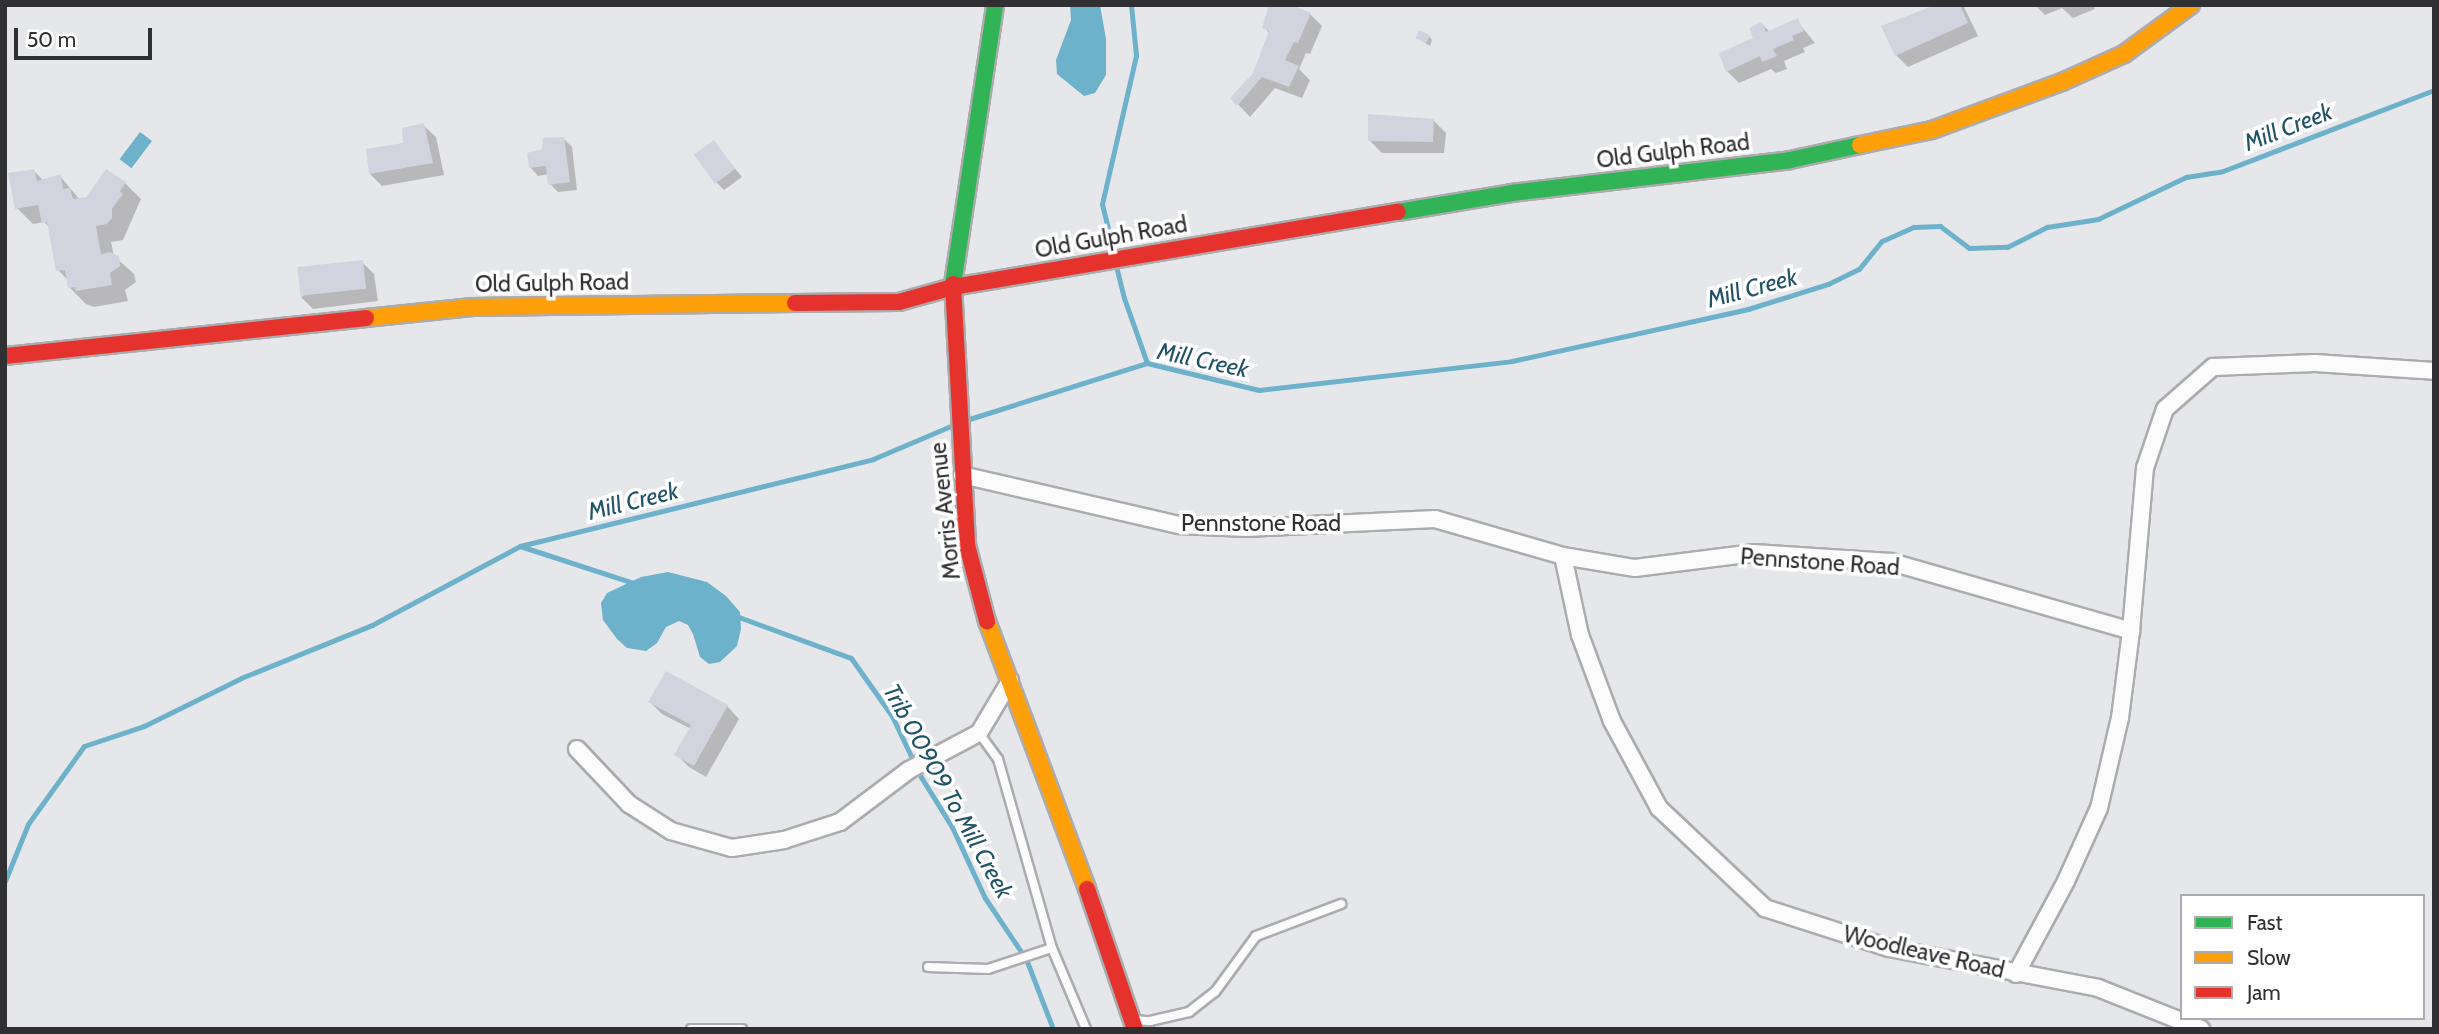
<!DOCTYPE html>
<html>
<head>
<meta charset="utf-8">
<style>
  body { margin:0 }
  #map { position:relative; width:2439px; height:1034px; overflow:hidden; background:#e6e7ea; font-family:Cabin,sans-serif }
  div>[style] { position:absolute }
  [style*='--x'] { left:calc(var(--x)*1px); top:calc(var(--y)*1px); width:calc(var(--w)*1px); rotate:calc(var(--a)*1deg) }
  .water>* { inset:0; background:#6eb1ca; transform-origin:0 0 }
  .shadow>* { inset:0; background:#0003 }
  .stream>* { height:5px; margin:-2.5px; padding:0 2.5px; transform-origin:2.5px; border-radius:2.5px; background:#6eb1ca }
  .building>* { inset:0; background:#d1d3df; transform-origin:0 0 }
  .roads { filter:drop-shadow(2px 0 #acacae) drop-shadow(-2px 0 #acacae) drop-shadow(0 2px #acacae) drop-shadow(0 -2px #acacae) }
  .lane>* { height:8px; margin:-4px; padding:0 4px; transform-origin:4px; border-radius:4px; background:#fbfbfc }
  .street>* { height:16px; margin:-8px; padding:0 8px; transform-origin:8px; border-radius:8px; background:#fbfbfc }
  .fast>* { height:16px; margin:-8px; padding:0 8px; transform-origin:8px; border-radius:8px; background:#30b455 }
  .slow>* { height:16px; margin:-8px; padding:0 8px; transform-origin:8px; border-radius:8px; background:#ff9f0a }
  .jam>* { height:16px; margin:-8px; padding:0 8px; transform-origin:8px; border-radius:8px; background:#e5322d }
  span { translate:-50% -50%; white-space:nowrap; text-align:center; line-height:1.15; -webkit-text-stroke:7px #fff; paint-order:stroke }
  .street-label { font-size:23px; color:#303032 }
  .water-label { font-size:24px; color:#1f5366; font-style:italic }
  .frame { position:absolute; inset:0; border:7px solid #303032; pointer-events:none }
  .legend { position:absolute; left:2180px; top:894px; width:245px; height:126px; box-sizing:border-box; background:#fff; border:2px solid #acacad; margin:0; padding:9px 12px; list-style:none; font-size:21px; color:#303032 }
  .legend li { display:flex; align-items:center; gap:14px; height:35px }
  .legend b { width:35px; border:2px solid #acacad }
  .scale { position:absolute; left:14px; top:28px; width:138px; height:32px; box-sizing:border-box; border:4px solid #303032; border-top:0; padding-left:9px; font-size:21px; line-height:24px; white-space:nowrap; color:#303032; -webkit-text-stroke:5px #fff; paint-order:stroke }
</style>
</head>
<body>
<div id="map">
  <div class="water">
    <div style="clip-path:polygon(1070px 5px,1100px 5px,1106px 39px,1106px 75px,1095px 93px,1084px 96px,1057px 74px,1056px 60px,1071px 20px)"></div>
    <div style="left:140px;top:132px;width:15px;height:34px;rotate:37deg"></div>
    <div style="clip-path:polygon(668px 572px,707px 582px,726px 596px,740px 612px,741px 629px,737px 646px,720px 662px,709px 664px,700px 657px,693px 634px,688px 625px,679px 621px,666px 627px,657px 643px,646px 651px,627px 648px,617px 639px,603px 620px,601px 603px,607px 593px,641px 577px)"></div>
  </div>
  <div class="shadow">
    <div style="clip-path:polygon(1940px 5px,1963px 5px,1978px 36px,1908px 67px,1896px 55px)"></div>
    <div style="clip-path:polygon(2035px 5px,2093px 5px,2095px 9px,2073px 18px,2062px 8px,2045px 15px)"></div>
    <div style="clip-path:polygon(1310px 14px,1322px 26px,1310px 54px,1306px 53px,1299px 69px,1310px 80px,1302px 98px,1275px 88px,1250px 117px,1232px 98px,1254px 74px,1270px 34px,1264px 27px)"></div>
    <div style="clip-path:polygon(1797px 21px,1815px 43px,1803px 48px,1805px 52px,1784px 61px,1787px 69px,1776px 73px,1771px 69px,1739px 83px,1727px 71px,1755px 39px,1762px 24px,1770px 32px)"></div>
    <div style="clip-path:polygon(1429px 36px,1432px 40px,1430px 46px,1417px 38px)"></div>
    <div style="clip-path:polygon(1433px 120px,1446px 133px,1444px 153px,1382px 153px,1369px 140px)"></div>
    <div style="clip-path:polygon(423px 125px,436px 137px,444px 175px,382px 186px,370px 174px)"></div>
    <div style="clip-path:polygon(564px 139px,572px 147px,577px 190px,558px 192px,550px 184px,549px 174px,538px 176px,531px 168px)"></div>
    <div style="clip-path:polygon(714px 143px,742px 177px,724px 190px,716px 182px)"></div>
    <div style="clip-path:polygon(34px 171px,44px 181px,60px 176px,80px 200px,125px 183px,141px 199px,123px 240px,111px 242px,114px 256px,134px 274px,136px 282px,125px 290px,128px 301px,94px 307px,86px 304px,70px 288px,69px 281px,58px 270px,50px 228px,44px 222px,33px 224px,17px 208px)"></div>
    <div style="clip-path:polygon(362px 262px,374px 274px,378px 301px,313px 309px,301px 297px)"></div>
    <div style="clip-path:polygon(650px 702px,727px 706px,739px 719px,706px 777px,689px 767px,677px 755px,691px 729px,662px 714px)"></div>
  </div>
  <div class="stream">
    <div style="--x:1114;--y:253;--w:50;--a:-103.8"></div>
    <div style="--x:1102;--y:204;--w:153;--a:-77.1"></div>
    <div style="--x:1136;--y:55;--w:50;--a:-95.7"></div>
    <div style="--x:1116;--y:266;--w:33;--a:76"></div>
    <div style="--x:1124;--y:298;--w:69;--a:70.5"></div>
    <div style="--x:966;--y:420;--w:190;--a:-17.5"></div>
    <div style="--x:1147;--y:363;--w:115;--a:13.6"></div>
    <div style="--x:1259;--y:390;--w:255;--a:-6.5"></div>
    <div style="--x:1512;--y:361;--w:242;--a:-12.4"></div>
    <div style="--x:1748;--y:309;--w:84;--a:-17.4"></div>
    <div style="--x:1828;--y:284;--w:34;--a:-26"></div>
    <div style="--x:1859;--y:269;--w:36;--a:-51"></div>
    <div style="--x:1882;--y:241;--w:35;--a:-24"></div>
    <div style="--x:1914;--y:227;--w:26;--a:-2"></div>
    <div style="--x:1940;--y:226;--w:36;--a:37"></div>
    <div style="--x:1969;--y:248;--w:38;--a:-2"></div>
    <div style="--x:2007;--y:247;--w:45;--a:-26.6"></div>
    <div style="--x:2047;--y:227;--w:52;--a:-8.9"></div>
    <div style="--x:2098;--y:219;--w:98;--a:-25.5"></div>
    <div style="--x:2186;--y:177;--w:37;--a:-9"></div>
    <div style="--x:2223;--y:171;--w:226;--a:-21"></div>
    <div style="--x:520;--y:546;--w:123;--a:18"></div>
    <div style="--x:736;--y:616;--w:122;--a:20.1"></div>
    <div style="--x:851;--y:658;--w:71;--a:54.7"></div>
    <div style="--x:892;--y:716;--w:68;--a:64.6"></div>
    <div style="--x:921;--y:777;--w:59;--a:58.2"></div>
    <div style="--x:952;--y:827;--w:78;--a:65.1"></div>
    <div style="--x:985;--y:898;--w:73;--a:56.1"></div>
    <div style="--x:1026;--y:959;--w:75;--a:68.9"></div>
    <div style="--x:5;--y:881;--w:61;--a:-68"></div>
    <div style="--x:28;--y:824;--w:96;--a:-54.3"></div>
    <div style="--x:84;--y:746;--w:63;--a:-18.4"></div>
    <div style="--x:144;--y:726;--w:108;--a:-26.3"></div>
    <div style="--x:241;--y:678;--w:141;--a:-22"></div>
    <div style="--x:372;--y:625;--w:168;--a:-28.1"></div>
    <div style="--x:520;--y:546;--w:364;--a:-13.8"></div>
    <div style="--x:873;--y:459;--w:87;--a:-23"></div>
  </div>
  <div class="building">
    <div style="clip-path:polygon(1269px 5px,1291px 5px,1311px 13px,1298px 43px,1294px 42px,1285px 60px,1299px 66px,1289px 87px,1262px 77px,1237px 106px,1230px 98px,1253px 73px,1269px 31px,1262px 28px)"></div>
    <div style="clip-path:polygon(1935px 5px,1960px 5px,1968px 23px,1895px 56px,1881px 26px)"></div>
    <div style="clip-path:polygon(1798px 18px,1804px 31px,1792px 36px,1794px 40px,1773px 49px,1777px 56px,1762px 62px,1760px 56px,1726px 72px,1719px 53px,1753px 38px,1749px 28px,1762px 22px,1766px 32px)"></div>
    <div style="left:1419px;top:30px;width:12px;height:9px;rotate:24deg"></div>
    <div style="clip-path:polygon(1368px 114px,1434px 119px,1433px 142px,1368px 141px)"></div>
    <div style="clip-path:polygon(424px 123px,433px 163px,369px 174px,366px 149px,403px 143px,402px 128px)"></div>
    <div style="clip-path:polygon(564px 137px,570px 182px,548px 185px,546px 166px,529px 168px,527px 153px,542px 149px,543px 138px)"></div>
    <div style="left:714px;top:140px;width:36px;height:25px;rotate:54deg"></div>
    <div style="clip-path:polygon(34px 169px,37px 181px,61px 174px,63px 189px,70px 188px,73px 199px,86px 197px,106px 169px,126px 182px,120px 191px,123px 194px,112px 209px,112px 218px,107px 224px,96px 226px,101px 254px,110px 252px,119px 256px,120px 266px,110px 273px,112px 285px,76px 291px,75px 287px,68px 288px,65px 270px,56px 271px,47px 222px,42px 223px,38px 205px,15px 209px,8px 173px)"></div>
    <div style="left:363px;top:260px;width:29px;height:66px;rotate:84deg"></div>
    <div style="clip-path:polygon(666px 671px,728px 705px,694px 766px,674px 755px,691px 725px,648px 702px)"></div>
  </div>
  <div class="roads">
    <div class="lane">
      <div style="--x:979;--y:733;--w:32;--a:54"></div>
      <div style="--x:998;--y:759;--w:197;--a:74.1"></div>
      <div style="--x:1052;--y:948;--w:88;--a:67.2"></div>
      <div style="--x:928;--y:967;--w:60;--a:1.9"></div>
      <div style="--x:988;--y:969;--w:67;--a:-18.2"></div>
      <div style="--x:1134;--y:1020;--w:16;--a:4"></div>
      <div style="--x:1150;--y:1021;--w:40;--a:-13"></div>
      <div style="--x:1189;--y:1012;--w:33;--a:-38"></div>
      <div style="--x:1215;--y:992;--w:69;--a:-53.8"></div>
      <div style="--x:1256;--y:936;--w:91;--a:-20.6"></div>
      <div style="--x:691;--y:1029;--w:51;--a:0"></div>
    </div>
    <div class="street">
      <div style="--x:962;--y:475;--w:223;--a:13"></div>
      <div style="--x:1179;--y:525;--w:67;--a:2.6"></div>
      <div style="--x:1246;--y:528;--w:189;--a:-2.7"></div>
      <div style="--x:1435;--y:519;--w:133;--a:16.1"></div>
      <div style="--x:1563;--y:556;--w:73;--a:9.5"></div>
      <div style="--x:1635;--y:568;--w:120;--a:-7.2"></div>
      <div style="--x:1754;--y:553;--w:137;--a:3.8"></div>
      <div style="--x:1891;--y:562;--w:250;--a:16"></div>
      <div style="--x:2131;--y:631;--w:164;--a:-85.1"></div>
      <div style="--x:2145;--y:468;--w:62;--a:-71.3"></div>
      <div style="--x:2165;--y:409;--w:64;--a:-41.2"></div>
      <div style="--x:2213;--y:367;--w:102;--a:-2.2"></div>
      <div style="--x:2315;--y:363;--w:119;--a:3.8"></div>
      <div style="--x:1563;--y:556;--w:81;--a:77.9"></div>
      <div style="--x:1580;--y:635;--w:92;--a:69.6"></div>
      <div style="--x:1612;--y:721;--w:99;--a:61.6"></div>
      <div style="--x:1659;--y:808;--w:146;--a:43.3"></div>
      <div style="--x:1765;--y:908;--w:130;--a:17.9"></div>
      <div style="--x:1889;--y:948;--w:213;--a:10.8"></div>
      <div style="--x:2098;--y:988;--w:111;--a:21.7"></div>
      <div style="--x:577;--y:749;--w:76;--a:46.6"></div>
      <div style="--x:629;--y:804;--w:50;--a:32.7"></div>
      <div style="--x:671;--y:831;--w:63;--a:15.6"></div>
      <div style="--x:732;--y:848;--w:53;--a:-8.7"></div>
      <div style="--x:784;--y:840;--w:59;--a:-17.8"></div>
      <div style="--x:840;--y:822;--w:86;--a:-37"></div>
      <div style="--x:909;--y:770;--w:79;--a:-27.9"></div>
      <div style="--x:979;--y:733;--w:61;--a:-59.2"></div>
      <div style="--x:2016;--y:974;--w:106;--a:-61.7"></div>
      <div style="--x:2066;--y:881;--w:80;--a:-65.7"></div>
      <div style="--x:2099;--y:808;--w:92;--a:-76.9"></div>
      <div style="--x:2120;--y:718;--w:88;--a:-82.8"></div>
    </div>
    <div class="fast">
      <div style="--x:1398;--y:212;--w:115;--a:-9.5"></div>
      <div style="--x:1511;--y:193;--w:281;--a:-6.7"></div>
      <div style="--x:1790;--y:160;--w:72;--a:-12.1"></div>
      <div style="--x:953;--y:284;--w:282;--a:-81.4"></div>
    </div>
    <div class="slow">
      <div style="--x:1860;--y:145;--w:74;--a:-11.8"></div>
      <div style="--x:1932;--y:130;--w:139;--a:-20.3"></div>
      <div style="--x:2062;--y:82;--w:68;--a:-24.3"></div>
      <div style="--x:2124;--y:54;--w:83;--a:-36.2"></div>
      <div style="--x:366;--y:318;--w:107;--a:-5.9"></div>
      <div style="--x:472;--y:307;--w:323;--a:-0.7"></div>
      <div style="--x:987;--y:621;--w:286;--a:69.5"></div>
    </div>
    <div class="jam">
      <div style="--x:953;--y:284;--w:261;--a:86.9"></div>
      <div style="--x:967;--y:545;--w:79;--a:75.3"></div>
      <div style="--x:795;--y:303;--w:104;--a:-0.6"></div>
      <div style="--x:899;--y:302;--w:56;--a:-15.5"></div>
      <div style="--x:953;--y:287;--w:451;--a:-9.6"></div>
      <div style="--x:5;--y:356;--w:363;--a:-6"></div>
      <div style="--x:1087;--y:889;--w:148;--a:71.1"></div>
    </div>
  </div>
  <div class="street-label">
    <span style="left:1673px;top:151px;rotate:-7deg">Old Gulph Road</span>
    <span style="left:1111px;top:237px;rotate:-10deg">Old Gulph Road</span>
    <span style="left:552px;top:283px;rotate:-1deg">Old Gulph Road</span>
    <span style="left:945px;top:511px;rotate:-96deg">Morris Avenue</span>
    <span style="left:1261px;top:523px">Pennstone Road</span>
    <span style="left:1820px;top:562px;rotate:4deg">Pennstone Road</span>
    <span style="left:1924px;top:952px;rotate:13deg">Woodleave Road</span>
  </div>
  <div class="water-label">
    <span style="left:2288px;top:127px;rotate:-21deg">Mill Creek</span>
    <span style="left:1752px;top:288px;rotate:-15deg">Mill Creek</span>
    <span style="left:1203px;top:360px;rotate:12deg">Mill Creek</span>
    <span style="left:633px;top:501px;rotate:-14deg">Mill Creek</span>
    <span style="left:948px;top:791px;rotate:61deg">Trib 00909 To Mill Creek</span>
  </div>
  <div class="frame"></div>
  <ul class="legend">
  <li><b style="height:9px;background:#30b455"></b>Fast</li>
  <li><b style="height:9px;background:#ff9f0a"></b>Slow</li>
  <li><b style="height:9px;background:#e5322d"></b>Jam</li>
  </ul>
  <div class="scale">50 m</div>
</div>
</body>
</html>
